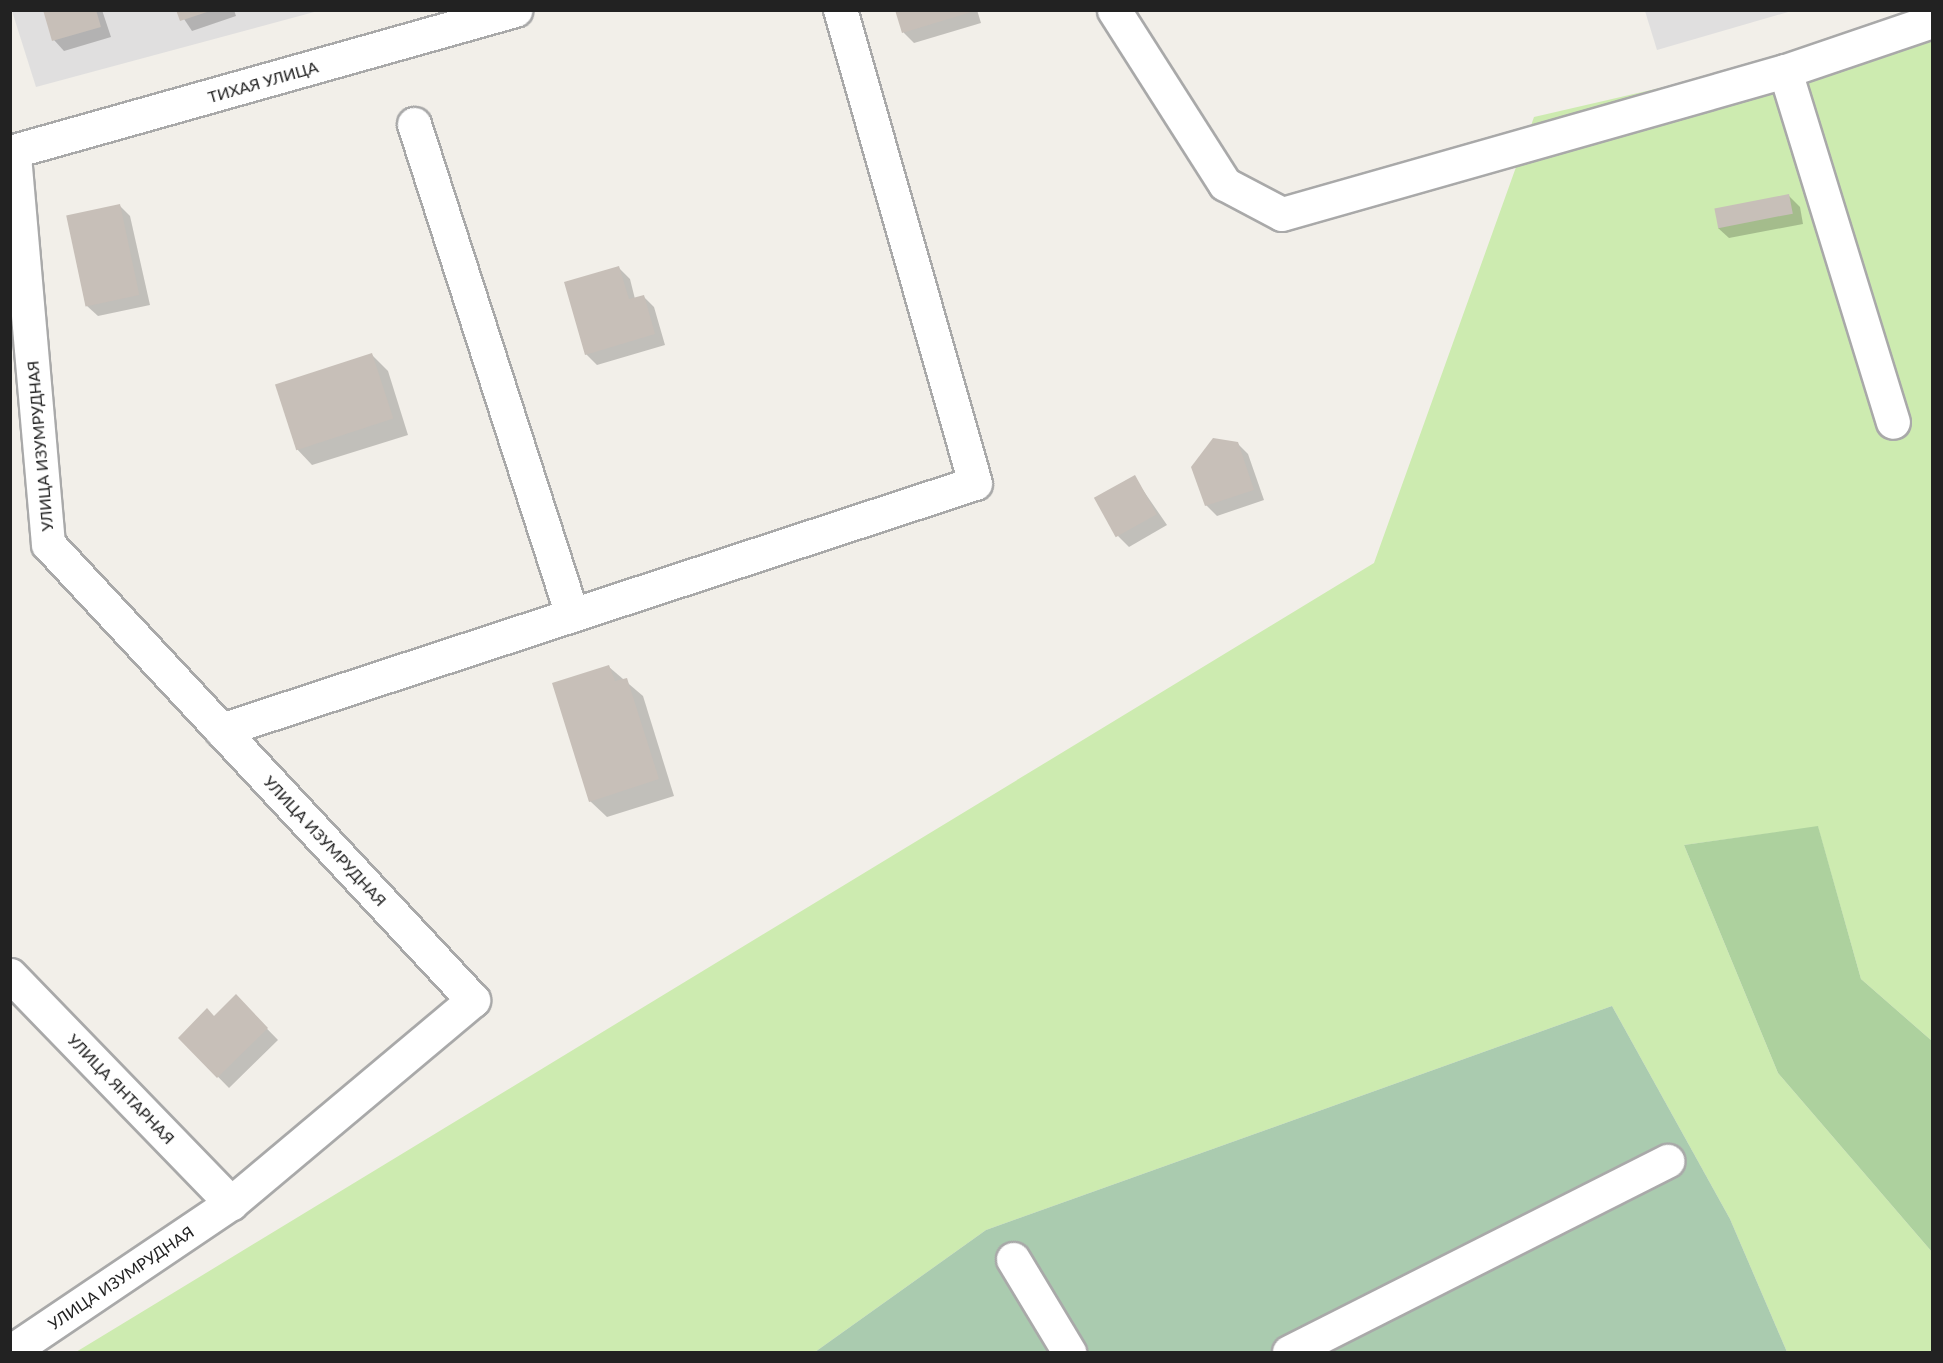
<!DOCTYPE html>
<html>
<head>
<meta charset="utf-8">
<style>
  body { margin:0 }
  #map { position:relative; width:1943px; height:1363px; overflow:hidden; background:#f2efe9; font-family:Lato,sans-serif }
  div>[style] { position:absolute }
  [style*='--x'] { left:calc(var(--x)*1px); top:calc(var(--y)*1px); width:calc(var(--w)*1px); rotate:calc(var(--a)*1deg) }
  .residential>* { inset:0; background:#e0dfdf }
  .grass>* { inset:0; background:#cdebb0 }
  .forest>* { inset:0; background:#add19e }
  .cemetery>* { inset:0; background:#aacbaf }
  .shadow>* { inset:0; background:#0003 }
  .building>* { inset:0; background:#c7bfb8; transform-origin:0 0 }
  .roads { filter:drop-shadow(2px 0 #a9a9a9) drop-shadow(-2px 0 #a9a9a9) drop-shadow(0 2px #a9a9a9) drop-shadow(0 -2px #a9a9a9) }
  .minor>* { height:33px; margin:-16.5px; padding:0 16.5px; transform-origin:16.5px; border-radius:16.5px; background:#fff }
  span { translate:-50% -50%; white-space:nowrap; text-align:center; line-height:1.15; -webkit-text-stroke:5px #fff; paint-order:stroke }
  .street-label { font-size:16px; color:#222 }
  .frame { position:absolute; inset:0; border:12px solid #222; pointer-events:none }
</style>
</head>
<body>
<div id="map">
  <div class="residential">
    <div style="clip-path:polygon(1795px 10px,1657px 50px,1645px 11px,1645px 10px)"></div>
    <div style="clip-path:polygon(12px 11px,318px 11px,36px 87px)"></div>
  </div>
  <div class="grass">
    <div style="clip-path:polygon(1932px 25px,1932px 1041px,1861px 979px,1818px 827px,1684px 845px,1778px 1073px,1932px 1252px,1932px 1352px,1787px 1352px,1730px 1219px,1612px 1006px,986px 1230px,815px 1352px,76px 1352px,1374px 563px,1534px 117px)"></div>
  </div>
  <div class="forest">
    <div style="clip-path:polygon(1818px 826px,1861px 979px,1932px 1041px,1932px 1252px,1778px 1073px,1684px 845px)"></div>
  </div>
  <div class="cemetery">
    <div style="clip-path:polygon(1612px 1006px,1730px 1219px,1787px 1352px,815px 1352px,986px 1230px)"></div>
  </div>
  <div class="shadow">
    <div style="clip-path:polygon(44px 10px,102px 10px,111px 37px,64px 51px,54px 40px)"></div>
    <div style="clip-path:polygon(178px 10px,234px 10px,236px 16px,192px 31px)"></div>
    <div style="clip-path:polygon(897px 10px,977px 10px,981px 23px,914px 43px,904px 33px)"></div>
    <div style="clip-path:polygon(1789px 196px,1800px 207px,1803px 224px,1729px 238px,1718px 228px)"></div>
    <div style="clip-path:polygon(119px 205px,130px 216px,150px 305px,98px 316px,87px 306px)"></div>
    <div style="clip-path:polygon(619px 268px,630px 279px,635px 299px,643px 296px,654px 307px,665px 345px,597px 365px,586px 354px)"></div>
    <div style="clip-path:polygon(372px 355px,388px 371px,408px 435px,312px 465px,296px 448px)"></div>
    <div style="clip-path:polygon(1237px 443px,1248px 454px,1264px 500px,1217px 516px,1206px 505px)"></div>
    <div style="clip-path:polygon(1134px 477px,1167px 525px,1129px 547px,1118px 536px)"></div>
    <div style="clip-path:polygon(609px 667px,643px 696px,674px 796px,607px 817px,590px 801px)"></div>
    <div style="clip-path:polygon(236px 997px,278px 1040px,229px 1088px,180px 1038px,215px 1018px)"></div>
  </div>
  <div class="building">
    <div style="clip-path:polygon(43px 10px,96px 10px,101px 27px,52px 41px)"></div>
    <div style="clip-path:polygon(176px 10px,210px 10px,210px 11px,180px 21px)"></div>
    <div style="clip-path:polygon(895px 10px,974px 10px,975px 11px,902px 33px)"></div>
    <div style="left:1789px;top:194px;width:20px;height:76px;rotate:79deg"></div>
    <div style="left:120px;top:204px;width:93px;height:55px;rotate:78deg"></div>
    <div style="clip-path:polygon(619px 266px,629px 299px,644px 295px,655px 334px,585px 355px,564px 282px)"></div>
    <div style="left:372px;top:353px;width:69px;height:102px;rotate:72deg"></div>
    <div style="clip-path:polygon(1213px 438px,1238px 442px,1254px 490px,1205px 506px,1191px 467px)"></div>
    <div style="left:1135px;top:475px;width:45px;height:47px;rotate:61deg"></div>
    <div style="clip-path:polygon(609px 665px,615px 681px,627px 678px,659px 779px,589px 802px,552px 683px)"></div>
    <div style="clip-path:polygon(236px 994px,268px 1028px,217px 1078px,178px 1038px,207px 1008px,214px 1016px)"></div>
  </div>
  <div class="roads">
    <div class="minor">
      <div style="--x:1114;--y:10;--w:206;--a:57.5"></div>
      <div style="--x:1225;--y:184;--w:64;--a:27.8"></div>
      <div style="--x:1282;--y:214;--w:523;--a:-15.87"></div>
      <div style="--x:1785;--y:71;--w:155;--a:-18.8"></div>
      <div style="--x:1785;--y:71;--w:367;--a:72.9"></div>
      <div style="--x:414;--y:124;--w:516;--a:72.16"></div>
      <div style="--x:10;--y:152;--w:525;--a:-15.71"></div>
      <div style="--x:221;--y:730;--w:793;--a:-18.14"></div>
      <div style="--x:975;--y:483;--w:492;--a:-105.9"></div>
      <div style="--x:10;--y:975;--w:318;--a:45.9"></div>
      <div style="--x:1013;--y:1259;--w:109;--a:58.9"></div>
      <div style="--x:10;--y:1352;--w:267;--a:-34"></div>
      <div style="--x:231;--y:1203;--w:316;--a:-40"></div>
      <div style="--x:473;--y:1000;--w:623;--a:-132.98"></div>
      <div style="--x:48;--y:544;--w:393;--a:-95"></div>
      <div style="--x:1289;--y:1352;--w:424;--a:-26.8"></div>
    </div>
  </div>
  <div class="street-label">
    <span style="left:263px;top:82px;rotate:-16deg">ТИХАЯ УЛИЦА</span>
    <span style="left:40px;top:446px;rotate:-95deg">УЛИЦА ИЗУМРУДНАЯ</span>
    <span style="left:325px;top:841px;rotate:47deg">УЛИЦА ИЗУМРУДНАЯ</span>
    <span style="left:121px;top:1089px;rotate:46deg">УЛИЦА ЯНТАРНАЯ</span>
    <span style="left:121px;top:1278px;rotate:-34deg">УЛИЦА ИЗУМРУДНАЯ</span>
  </div>
  <div class="frame"></div>
</div>
</body>
</html>
